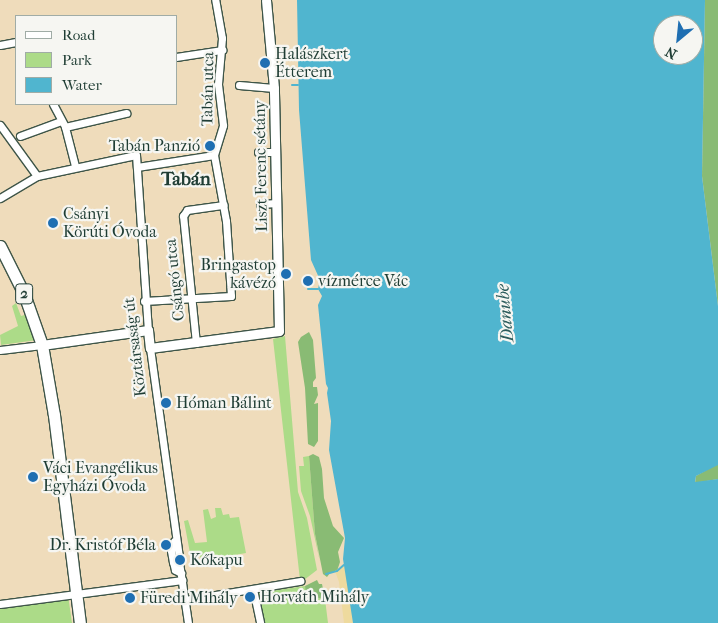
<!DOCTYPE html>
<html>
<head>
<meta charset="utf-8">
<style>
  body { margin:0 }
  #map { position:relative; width:718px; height:623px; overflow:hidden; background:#efdcbb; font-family:"IM FELL French Canon",serif }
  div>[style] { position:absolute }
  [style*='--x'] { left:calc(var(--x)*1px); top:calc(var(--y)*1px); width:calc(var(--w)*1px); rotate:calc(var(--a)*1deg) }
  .green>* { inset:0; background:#acdb88 }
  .forest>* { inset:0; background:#89bb74 }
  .sand>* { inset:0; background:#eeda9e }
  .water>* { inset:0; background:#50b5cf }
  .stream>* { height:2px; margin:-1px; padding:0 1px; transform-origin:1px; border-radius:1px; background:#50b5cf }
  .roads { filter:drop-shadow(1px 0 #3e5548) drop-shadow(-1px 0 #3e5548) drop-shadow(0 1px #3e5548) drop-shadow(0 -1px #3e5548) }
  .minor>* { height:7px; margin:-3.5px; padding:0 3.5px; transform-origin:3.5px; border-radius:3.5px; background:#fff }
  .tertiary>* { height:9px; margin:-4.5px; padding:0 4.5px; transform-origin:4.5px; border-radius:4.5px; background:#fff }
  .primary>* { height:11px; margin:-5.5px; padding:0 5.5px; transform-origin:5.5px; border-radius:5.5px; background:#fff }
  .dots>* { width:14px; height:14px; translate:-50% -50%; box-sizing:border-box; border:2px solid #f6f6f2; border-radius:50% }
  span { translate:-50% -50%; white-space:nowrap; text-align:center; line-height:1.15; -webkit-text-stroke:4.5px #f6f6f2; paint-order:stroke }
  .shield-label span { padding:1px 4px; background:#f6f6f2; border:1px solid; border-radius:4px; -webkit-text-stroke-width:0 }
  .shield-label { font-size:15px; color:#1f3d34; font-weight:700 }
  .poi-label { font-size:16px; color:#1f3d34 }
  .left { translate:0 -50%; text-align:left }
  .right { translate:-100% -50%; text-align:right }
  .street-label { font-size:16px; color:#1f3d34 }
  .water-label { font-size:18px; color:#2b5b5b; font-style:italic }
  .quarter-label { font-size:19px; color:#1f3d34; font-weight:700 }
  .legend { position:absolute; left:15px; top:15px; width:162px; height:90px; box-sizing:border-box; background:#f6f6f2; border:1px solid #a0aca6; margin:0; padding:6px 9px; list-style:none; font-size:15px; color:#1f3d34 }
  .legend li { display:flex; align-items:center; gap:10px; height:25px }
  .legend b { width:25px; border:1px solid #a0aca6 }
  .north { position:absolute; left:653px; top:15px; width:50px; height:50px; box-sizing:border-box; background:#f6f6f2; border:1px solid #a0aca6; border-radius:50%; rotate:208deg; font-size:14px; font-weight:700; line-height:20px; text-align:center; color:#1f3d34 }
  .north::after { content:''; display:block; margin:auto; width:18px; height:22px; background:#1f6fb2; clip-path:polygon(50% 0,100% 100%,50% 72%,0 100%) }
</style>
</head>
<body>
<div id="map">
  <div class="green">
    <div style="clip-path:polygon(16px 303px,21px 316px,28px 314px,37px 340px,1px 345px,0 335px,18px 326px,12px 306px)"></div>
    <div style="clip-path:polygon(285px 336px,298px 492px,307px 518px,317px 570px,304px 580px,300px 580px,273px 339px)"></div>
    <div style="clip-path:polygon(309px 456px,315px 534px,320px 562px,310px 516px,301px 491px,299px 466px,304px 466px,303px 457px)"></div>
    <div style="clip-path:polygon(215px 508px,221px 508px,223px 515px,229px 514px,230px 518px,239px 517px,246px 553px,201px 561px,199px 551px,190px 553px,184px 521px,188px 520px,195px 543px,207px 542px,203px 510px,208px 509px,211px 519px,216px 517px)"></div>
    <div style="clip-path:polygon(305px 586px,307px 596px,325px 599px,328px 623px,263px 623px,256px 593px)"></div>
    <div style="clip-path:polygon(68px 595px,72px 623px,0 623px,0 604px)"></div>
  </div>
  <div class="forest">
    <div style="clip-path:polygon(705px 0,718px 0,718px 306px,702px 176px)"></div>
    <div style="clip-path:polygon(309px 332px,313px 340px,316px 378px,313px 382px,313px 387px,317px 387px,318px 395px,314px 404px,318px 403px,318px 441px,314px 447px,308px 444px,305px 388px,298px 342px,301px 337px)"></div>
    <div style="clip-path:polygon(313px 454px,319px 457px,322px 469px,324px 498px,333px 526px,344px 538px,338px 552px,340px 562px,337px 571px,330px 573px,327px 577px,323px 574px,315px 534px,309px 456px)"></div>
    <div style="clip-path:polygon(715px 465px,718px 465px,718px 479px,695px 483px,696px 476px)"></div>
    <div style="clip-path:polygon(317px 580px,319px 584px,322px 584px,325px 599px,306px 596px,305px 586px)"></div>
  </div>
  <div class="sand">
    <div style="clip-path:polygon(344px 565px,351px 601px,353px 623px,344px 623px,339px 582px,335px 571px)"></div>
  </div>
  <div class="water">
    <div style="clip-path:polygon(evenodd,297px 0,705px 0,702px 176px,718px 306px,718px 465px,696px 476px,695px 482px,718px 479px,718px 623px,353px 623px,343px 559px,345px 538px,329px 450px,331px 421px,327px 393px,328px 388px,326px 384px,318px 305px,322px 296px,318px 289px,320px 280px,311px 260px,299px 110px,297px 0,663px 25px,693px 25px,693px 55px,663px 55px,663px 25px)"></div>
  </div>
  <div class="stream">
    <div style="--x:292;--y:85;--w:6;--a:0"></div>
    <div style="--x:308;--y:289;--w:10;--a:0"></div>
    <div style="--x:326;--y:574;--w:11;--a:-15"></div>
    <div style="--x:337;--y:571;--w:9;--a:-41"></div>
  </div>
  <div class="roads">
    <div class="minor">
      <div style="--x:0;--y:45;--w:16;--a:-11"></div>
      <div style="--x:176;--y:57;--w:47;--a:-8.7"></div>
      <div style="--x:239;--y:85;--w:35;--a:5"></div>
      <div style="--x:53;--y:104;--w:26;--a:62"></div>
      <div style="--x:65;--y:127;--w:40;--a:75.6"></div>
      <div style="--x:0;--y:125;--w:63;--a:54"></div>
      <div style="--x:65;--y:127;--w:63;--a:-12.9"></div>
      <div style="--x:20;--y:136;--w:44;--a:-20.1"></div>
      <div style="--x:258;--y:152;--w:17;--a:0"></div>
      <div style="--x:137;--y:167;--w:78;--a:-8.9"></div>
      <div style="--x:0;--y:198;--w:43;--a:-30.7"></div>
      <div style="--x:37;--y:176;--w:101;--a:-12"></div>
      <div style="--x:136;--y:155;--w:175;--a:86.1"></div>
      <div style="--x:260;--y:204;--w:17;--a:-3"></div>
      <div style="--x:260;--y:284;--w:18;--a:3"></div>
      <div style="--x:144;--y:301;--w:87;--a:-3.3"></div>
      <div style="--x:231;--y:296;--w:75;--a:-93.8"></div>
      <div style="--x:226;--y:221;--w:67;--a:-100.3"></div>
      <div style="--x:214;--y:155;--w:31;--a:-73"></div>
      <div style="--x:223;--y:125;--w:41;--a:-97"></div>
      <div style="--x:218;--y:84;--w:46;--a:-85"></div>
      <div style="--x:222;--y:38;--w:39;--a:-100"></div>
      <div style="--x:196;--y:343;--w:128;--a:-95.8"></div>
      <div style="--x:183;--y:216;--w:7;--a:-56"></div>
      <div style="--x:187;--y:210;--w:37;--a:-8"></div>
      <div style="--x:150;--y:348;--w:212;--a:82.1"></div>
      <div style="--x:0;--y:350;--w:42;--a:-6.8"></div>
      <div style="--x:174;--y:541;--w:10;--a:107"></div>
      <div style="--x:171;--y:551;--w:11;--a:80"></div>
      <div style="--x:173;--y:562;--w:8;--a:76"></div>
      <div style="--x:175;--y:570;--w:7;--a:27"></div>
      <div style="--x:179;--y:562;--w:62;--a:81.6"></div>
      <div style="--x:253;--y:589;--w:35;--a:78"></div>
      <div style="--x:185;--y:600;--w:117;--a:-9.4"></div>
      <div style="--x:0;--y:604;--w:184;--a:-7.5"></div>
    </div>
    <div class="tertiary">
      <div style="--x:42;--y:345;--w:107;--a:-8.1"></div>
      <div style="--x:148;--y:330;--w:18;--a:84"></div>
      <div style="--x:150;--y:348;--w:130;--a:-7.5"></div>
      <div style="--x:279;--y:331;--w:243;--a:-91.2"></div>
      <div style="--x:274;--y:88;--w:88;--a:-95.2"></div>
    </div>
    <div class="primary">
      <div style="--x:0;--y:246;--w:54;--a:63.4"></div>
      <div style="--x:24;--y:294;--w:54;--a:70.6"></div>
      <div style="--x:42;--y:345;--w:71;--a:80.3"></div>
      <div style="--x:54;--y:415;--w:210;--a:82.9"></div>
    </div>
  </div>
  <div class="dots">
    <div style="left:265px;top:63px;background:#1f6fb2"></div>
    <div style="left:210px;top:146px;background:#1f6fb2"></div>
    <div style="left:53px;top:223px;background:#1f6fb2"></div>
    <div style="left:286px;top:274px;background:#1f6fb2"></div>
    <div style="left:308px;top:281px;background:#1f6fb2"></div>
    <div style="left:166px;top:403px;background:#1f6fb2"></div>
    <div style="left:33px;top:477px;background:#1f6fb2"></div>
    <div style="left:166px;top:545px;background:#1f6fb2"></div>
    <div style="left:180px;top:560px;background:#1f6fb2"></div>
    <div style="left:250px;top:597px;background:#1f6fb2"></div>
    <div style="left:130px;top:598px;background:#1f6fb2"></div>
  </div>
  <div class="shield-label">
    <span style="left:24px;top:294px">2</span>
  </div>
  <div class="poi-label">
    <span class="left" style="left:275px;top:63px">Halászkert<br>Étterem</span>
    <span class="right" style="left:200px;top:146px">Tabán Panzió</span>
    <span class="left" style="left:63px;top:223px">Csányi<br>Körúti Óvoda</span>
    <span class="right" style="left:276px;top:274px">Bringastop<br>kávézó</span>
    <span class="left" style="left:318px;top:281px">vízmérce Vác</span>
    <span class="left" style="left:176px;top:403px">Hóman Bálint</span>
    <span class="left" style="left:43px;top:477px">Váci Evangélikus<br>Egyházi Óvoda</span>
    <span class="right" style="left:156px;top:545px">Dr. Kristóf Béla</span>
    <span class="left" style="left:190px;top:560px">Kőkapu</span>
    <span class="left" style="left:260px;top:597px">Horváth Mihály</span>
    <span class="left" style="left:140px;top:598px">Füredi Mihály</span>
  </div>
  <div class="street-label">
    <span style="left:208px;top:89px;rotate:-89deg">Tabán utca</span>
    <span style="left:261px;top:166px;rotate:-91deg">Liszt Ferenc sétány</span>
    <span style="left:175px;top:280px;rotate:-96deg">Csángó utca</span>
    <span style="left:135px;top:347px;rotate:-97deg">Köztársaság út</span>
  </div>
  <div class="water-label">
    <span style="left:506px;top:313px;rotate:-95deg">Danube</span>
  </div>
  <div class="quarter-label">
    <span style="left:186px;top:180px">Tabán</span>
  </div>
  <ul class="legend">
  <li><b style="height:6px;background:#fff"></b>Road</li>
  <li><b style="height:14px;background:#acdb88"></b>Park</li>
  <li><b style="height:14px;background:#50b5cf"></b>Water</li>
  </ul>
  <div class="north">N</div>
</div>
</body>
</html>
